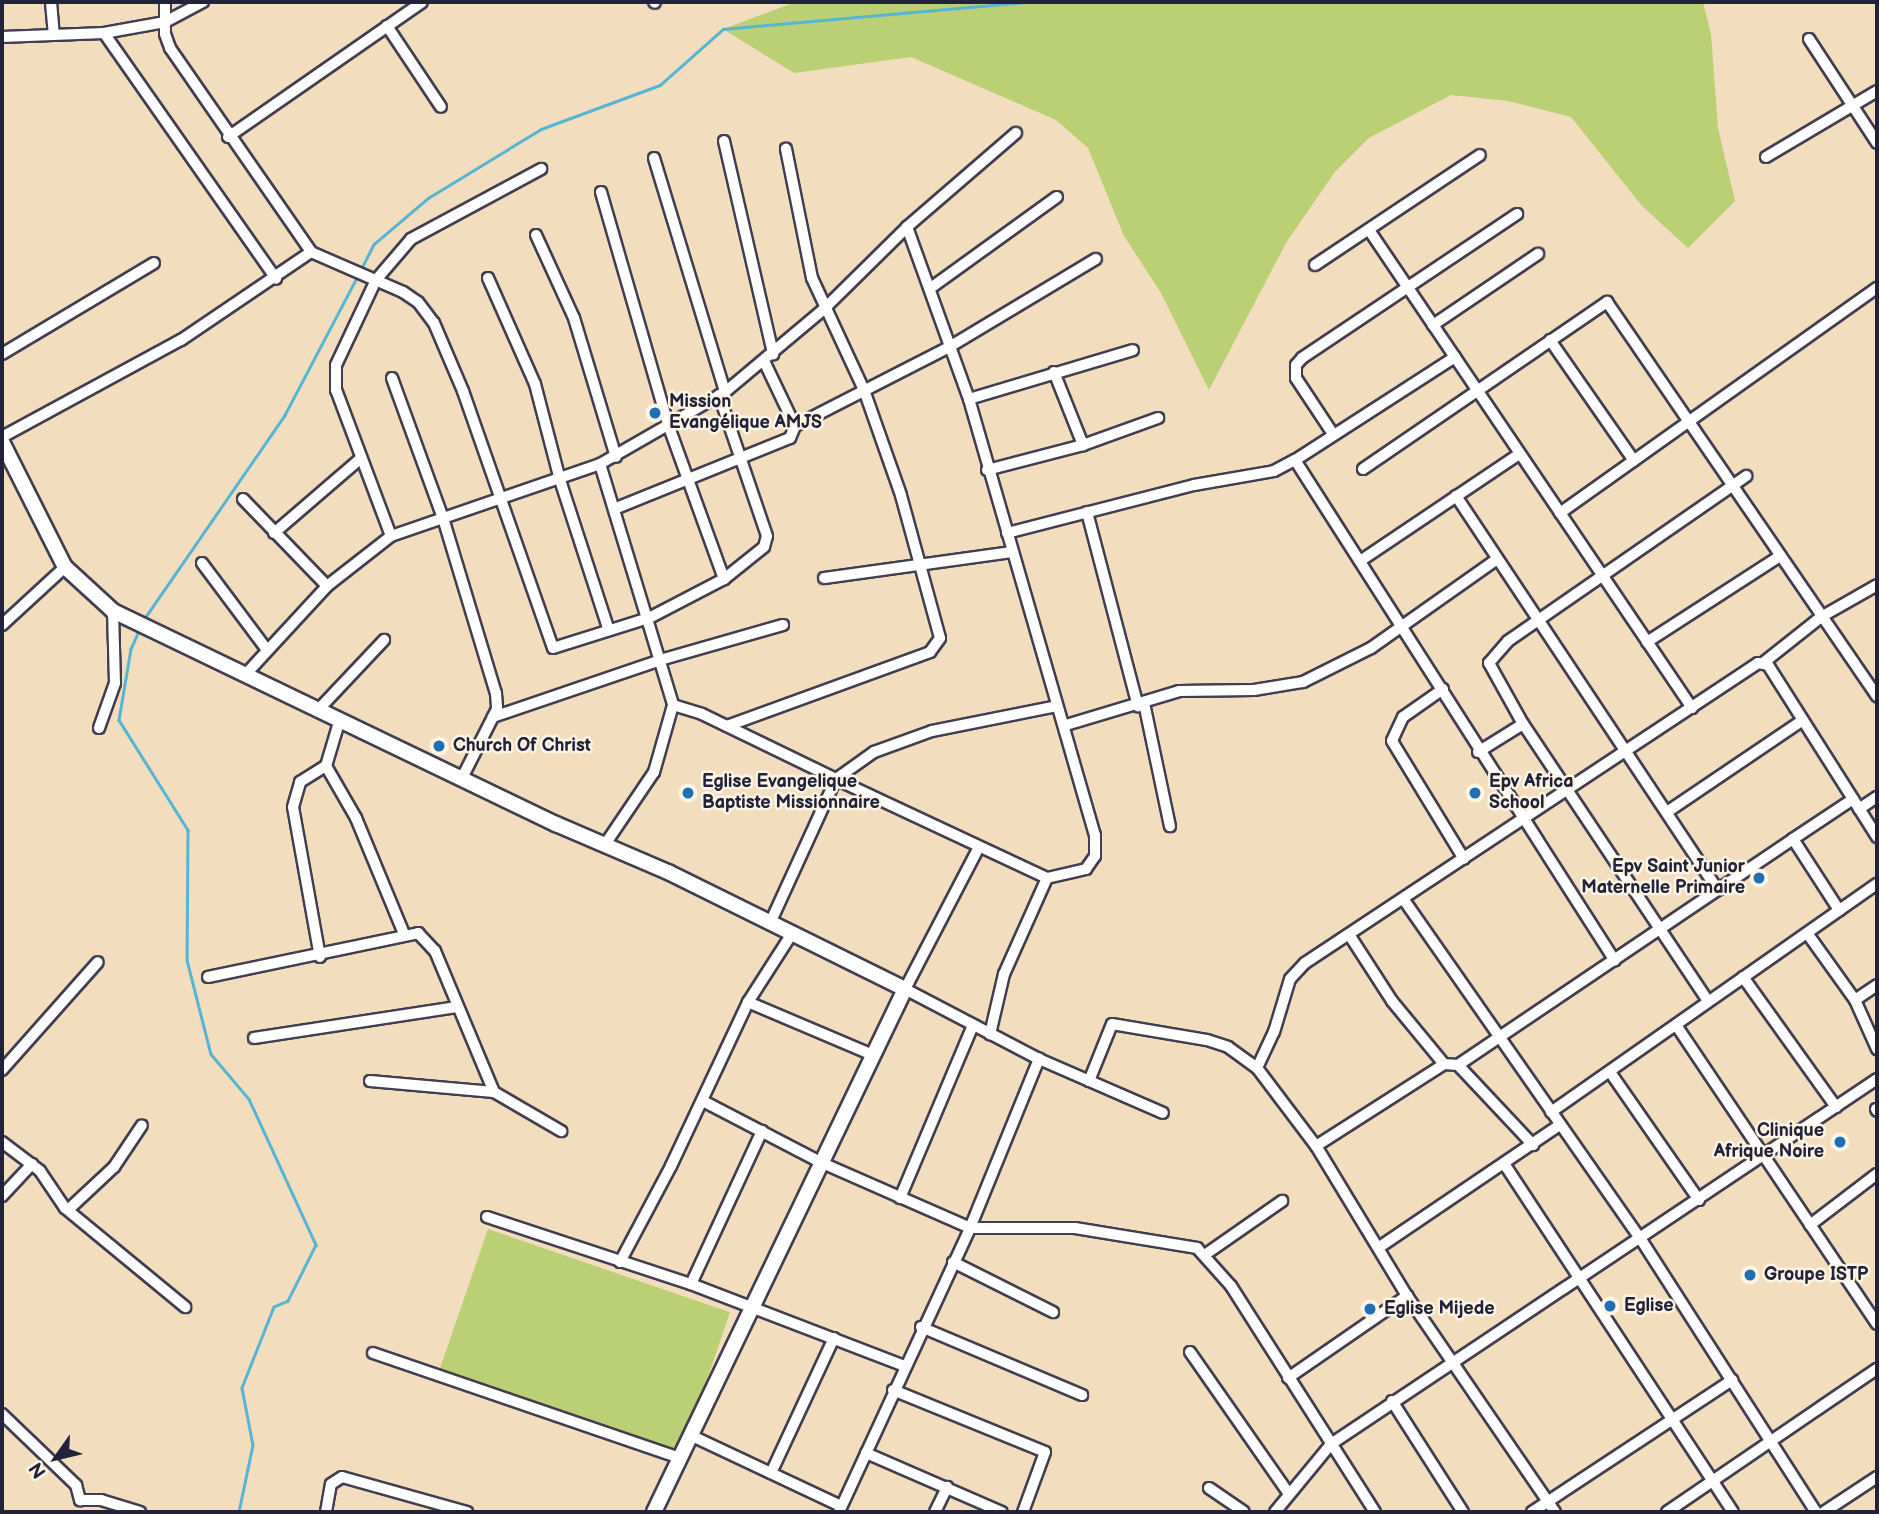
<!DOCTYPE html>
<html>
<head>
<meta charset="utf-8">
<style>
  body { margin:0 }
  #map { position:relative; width:1879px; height:1514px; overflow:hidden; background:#f3ddbf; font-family:"Balsamiq Sans",sans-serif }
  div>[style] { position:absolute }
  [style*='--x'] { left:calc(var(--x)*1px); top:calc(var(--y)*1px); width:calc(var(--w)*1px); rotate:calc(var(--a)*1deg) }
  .green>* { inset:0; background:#bbd074; transform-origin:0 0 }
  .stream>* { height:2.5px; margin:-1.25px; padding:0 1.25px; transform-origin:1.25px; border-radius:1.25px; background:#55b5d3 }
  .roads { filter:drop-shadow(2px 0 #413e4f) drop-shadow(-2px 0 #413e4f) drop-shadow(0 2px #413e4f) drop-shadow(0 -2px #413e4f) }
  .street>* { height:10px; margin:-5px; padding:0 5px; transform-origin:5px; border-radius:5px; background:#fff }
  .secondary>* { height:14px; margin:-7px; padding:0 7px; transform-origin:7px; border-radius:7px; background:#fff }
  .dots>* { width:19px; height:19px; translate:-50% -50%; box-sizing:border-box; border:4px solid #fcf5e5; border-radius:50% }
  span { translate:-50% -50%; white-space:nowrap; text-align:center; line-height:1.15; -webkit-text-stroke:5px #fcf5e5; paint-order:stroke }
  .poi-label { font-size:18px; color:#22223b; font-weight:700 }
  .left { translate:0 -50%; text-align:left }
  .right { translate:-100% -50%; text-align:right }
  .frame { position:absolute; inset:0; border:4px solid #22223b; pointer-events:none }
  .north { position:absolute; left:21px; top:1423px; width:70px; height:70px; -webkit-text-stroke:5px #fcf5e5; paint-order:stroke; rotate:236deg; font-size:19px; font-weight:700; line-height:28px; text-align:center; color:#22223b }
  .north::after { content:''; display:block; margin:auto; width:24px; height:32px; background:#22223b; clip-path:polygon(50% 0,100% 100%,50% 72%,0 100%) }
</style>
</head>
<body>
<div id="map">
  <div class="green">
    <div style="clip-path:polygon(796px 2px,1703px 2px,1711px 34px,1718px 128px,1735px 201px,1688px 248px,1642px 206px,1571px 117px,1508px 101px,1451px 95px,1369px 138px,1334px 173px,1286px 243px,1209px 390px,1161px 293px,1124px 236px,1088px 148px,1056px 120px,911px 57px,794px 73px,723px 29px)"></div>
    <div style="left:488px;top:1229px;width:256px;height:148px;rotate:19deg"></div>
  </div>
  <div class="stream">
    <div style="--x:361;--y:269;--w:28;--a:-63"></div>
    <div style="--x:374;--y:244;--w:71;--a:-40.4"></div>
    <div style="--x:428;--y:198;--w:132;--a:-31.4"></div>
    <div style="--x:541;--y:129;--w:127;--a:-20.3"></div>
    <div style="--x:660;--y:85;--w:84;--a:-41.6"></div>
    <div style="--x:723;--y:29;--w:303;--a:-5.1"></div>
    <div style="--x:144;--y:619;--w:247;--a:-55.4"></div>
    <div style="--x:284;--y:416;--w:159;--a:-62.3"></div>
    <div style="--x:140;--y:629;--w:22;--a:114"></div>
    <div style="--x:131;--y:649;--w:72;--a:99.6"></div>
    <div style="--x:119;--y:720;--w:130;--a:57.9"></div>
    <div style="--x:188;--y:830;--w:130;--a:90.4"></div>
    <div style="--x:187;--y:960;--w:97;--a:75.7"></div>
    <div style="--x:211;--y:1054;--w:59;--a:49.8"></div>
    <div style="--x:249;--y:1099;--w:161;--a:65.3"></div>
    <div style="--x:316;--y:1245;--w:63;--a:116.6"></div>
    <div style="--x:288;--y:1301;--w:15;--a:157"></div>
    <div style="--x:274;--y:1307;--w:87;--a:111.6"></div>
    <div style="--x:242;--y:1388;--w:58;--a:79.1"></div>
    <div style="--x:253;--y:1445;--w:68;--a:101.8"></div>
  </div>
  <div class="roads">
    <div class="street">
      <div style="--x:51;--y:2;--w:33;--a:85"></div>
      <div style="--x:165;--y:2;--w:32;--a:90"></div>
      <div style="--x:165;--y:34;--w:15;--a:70"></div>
      <div style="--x:170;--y:48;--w:248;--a:55.3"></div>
      <div style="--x:311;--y:252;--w:100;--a:23.5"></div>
      <div style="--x:403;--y:292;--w:18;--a:34"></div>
      <div style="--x:418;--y:302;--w:26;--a:53"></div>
      <div style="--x:434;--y:323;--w:74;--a:66.9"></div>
      <div style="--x:463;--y:391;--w:272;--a:70.7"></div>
      <div style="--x:553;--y:648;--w:101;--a:-17.4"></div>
      <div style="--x:649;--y:618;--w:85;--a:-27.5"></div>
      <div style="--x:724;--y:579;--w:51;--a:-38.7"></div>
      <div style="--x:764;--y:547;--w:11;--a:-75"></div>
      <div style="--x:767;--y:536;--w:149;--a:-108.8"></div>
      <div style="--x:654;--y:2;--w:1;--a:45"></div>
      <div style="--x:387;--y:26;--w:97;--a:56.3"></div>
      <div style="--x:104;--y:33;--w:300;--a:55"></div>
      <div style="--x:2;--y:37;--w:102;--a:-2.2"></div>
      <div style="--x:104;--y:33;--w:62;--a:-10.2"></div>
      <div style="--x:165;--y:22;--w:43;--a:-27.8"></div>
      <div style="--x:1809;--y:39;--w:124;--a:56.8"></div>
      <div style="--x:228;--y:137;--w:236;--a:-34.8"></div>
      <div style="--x:724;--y:141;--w:219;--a:77"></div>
      <div style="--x:1766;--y:157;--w:129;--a:-30.7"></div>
      <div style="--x:654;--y:158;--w:245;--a:73.1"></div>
      <div style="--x:601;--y:192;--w:245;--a:73.9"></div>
      <div style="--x:669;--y:427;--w:162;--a:70.1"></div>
      <div style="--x:907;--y:227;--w:183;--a:70.2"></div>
      <div style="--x:969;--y:399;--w:454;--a:73.9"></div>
      <div style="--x:1095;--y:835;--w:21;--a:90"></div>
      <div style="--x:1095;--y:856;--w:16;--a:125"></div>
      <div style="--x:1086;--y:869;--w:40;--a:167"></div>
      <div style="--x:1047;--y:878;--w:105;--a:114.1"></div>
      <div style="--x:1004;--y:974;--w:62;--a:103.1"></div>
      <div style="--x:1369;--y:230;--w:577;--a:55.95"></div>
      <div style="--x:536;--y:235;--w:91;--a:65.4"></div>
      <div style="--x:574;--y:318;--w:145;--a:73.2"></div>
      <div style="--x:1315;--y:265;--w:198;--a:-33.7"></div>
      <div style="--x:488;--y:278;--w:116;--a:66.1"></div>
      <div style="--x:535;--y:384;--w:99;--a:75.4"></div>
      <div style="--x:560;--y:480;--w:156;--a:72"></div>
      <div style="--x:932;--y:287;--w:154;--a:-35.8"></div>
      <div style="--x:1433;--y:325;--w:127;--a:-34.1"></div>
      <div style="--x:1550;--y:340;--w:147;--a:55.2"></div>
      <div style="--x:2;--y:354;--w:177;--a:-30.9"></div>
      <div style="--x:1455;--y:357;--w:190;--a:147.2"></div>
      <div style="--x:1295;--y:460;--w:594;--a:57.43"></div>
      <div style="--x:1054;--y:372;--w:79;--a:68.3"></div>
      <div style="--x:1083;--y:445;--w:80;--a:-19.8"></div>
      <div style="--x:392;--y:378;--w:149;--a:70"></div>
      <div style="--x:443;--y:518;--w:183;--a:73.2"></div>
      <div style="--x:496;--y:693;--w:16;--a:86"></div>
      <div style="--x:497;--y:709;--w:75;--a:116.9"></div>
      <div style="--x:969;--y:399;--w:171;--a:-16.6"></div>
      <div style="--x:795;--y:426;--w:175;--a:-27.1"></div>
      <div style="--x:951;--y:346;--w:169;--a:-31"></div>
      <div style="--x:1333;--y:434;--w:67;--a:-123.5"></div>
      <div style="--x:1296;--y:378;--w:13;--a:-90"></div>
      <div style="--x:1296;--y:365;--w:9;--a:-49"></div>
      <div style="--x:1302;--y:358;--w:259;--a:-33.8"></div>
      <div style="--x:2;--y:437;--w:204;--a:-28.5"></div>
      <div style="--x:181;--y:340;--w:157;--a:-34.1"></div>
      <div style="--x:600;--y:464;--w:252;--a:73.1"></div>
      <div style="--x:673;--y:705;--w:70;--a:105.8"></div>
      <div style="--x:654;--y:772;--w:86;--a:124.1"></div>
      <div style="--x:1363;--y:469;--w:296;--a:-34.4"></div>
      <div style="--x:1607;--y:302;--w:478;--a:55.6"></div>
      <div style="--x:987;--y:470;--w:99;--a:-14.6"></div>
      <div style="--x:1456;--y:496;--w:473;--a:56.4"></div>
      <div style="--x:243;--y:499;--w:121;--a:46"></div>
      <div style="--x:614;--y:509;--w:190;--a:-22"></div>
      <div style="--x:790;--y:438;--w:13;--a:-67"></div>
      <div style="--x:795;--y:426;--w:72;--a:-115.5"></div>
      <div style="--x:1087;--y:512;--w:201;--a:75.3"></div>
      <div style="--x:1560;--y:513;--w:389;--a:-35.4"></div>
      <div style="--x:274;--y:533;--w:113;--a:-40.7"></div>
      <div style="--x:1007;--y:533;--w:193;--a:-14.4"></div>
      <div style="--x:1194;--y:485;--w:81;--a:-9.9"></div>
      <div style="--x:1274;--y:471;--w:24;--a:-28"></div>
      <div style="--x:391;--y:536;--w:156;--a:-110.6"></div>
      <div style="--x:336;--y:390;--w:25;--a:-90"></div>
      <div style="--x:336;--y:365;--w:94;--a:-64.8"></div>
      <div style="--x:376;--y:280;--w:54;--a:-49.5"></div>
      <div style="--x:411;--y:239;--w:148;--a:-28.3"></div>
      <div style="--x:1360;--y:561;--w:192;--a:-33.9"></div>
      <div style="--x:202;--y:563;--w:109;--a:53.2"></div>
      <div style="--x:824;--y:578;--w:190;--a:-7.9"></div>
      <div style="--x:2;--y:625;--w:86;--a:-42.6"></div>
      <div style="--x:1647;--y:642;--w:158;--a:-32.9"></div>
      <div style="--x:1763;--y:663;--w:74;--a:-38.4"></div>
      <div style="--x:1821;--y:617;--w:64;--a:-29.7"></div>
      <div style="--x:245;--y:675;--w:121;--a:-47.3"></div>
      <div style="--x:327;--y:586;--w:81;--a:-38"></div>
      <div style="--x:391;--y:536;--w:221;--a:-19"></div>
      <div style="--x:600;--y:464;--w:144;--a:-29.9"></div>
      <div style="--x:725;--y:392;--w:131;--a:-40"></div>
      <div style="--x:825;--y:308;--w:115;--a:-44.6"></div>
      <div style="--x:907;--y:227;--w:144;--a:-40.8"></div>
      <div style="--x:1443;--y:689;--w:49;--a:145"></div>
      <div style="--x:1403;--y:717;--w:26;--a:115"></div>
      <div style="--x:1392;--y:741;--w:138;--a:58.6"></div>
      <div style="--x:1144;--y:703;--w:126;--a:78.1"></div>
      <div style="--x:673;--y:705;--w:30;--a:17"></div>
      <div style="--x:702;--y:714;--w:149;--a:25.9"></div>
      <div style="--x:836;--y:779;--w:156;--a:114.6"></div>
      <div style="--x:319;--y:709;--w:95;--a:-46.7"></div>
      <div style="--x:493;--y:717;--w:176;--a:-18.8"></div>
      <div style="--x:660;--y:660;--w:128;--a:-15.9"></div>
      <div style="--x:340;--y:719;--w:49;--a:106.6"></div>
      <div style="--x:326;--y:766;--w:60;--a:60"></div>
      <div style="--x:356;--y:818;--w:126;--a:67.5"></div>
      <div style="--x:1066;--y:725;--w:118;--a:-16.7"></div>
      <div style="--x:1179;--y:691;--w:75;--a:-0.8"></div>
      <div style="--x:1254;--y:690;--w:50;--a:-9.3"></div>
      <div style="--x:1303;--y:682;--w:76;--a:-26.6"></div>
      <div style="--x:1371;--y:648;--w:154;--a:-35.2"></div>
      <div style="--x:727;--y:726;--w:216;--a:-20"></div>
      <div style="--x:930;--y:652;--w:17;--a:-54"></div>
      <div style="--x:940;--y:638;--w:148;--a:-105.3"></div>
      <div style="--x:901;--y:495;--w:111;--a:-109.4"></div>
      <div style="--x:864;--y:390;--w:123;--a:-114.9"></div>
      <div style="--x:812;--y:278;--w:132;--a:-101.4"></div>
      <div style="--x:99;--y:728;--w:48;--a:-70.4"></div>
      <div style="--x:115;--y:683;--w:72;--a:-91.6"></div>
      <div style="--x:1478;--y:752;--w:53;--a:-31.9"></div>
      <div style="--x:1859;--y:809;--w:22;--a:-34"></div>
      <div style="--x:1667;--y:812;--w:164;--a:-34.1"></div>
      <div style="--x:1793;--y:839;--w:72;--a:-33.7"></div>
      <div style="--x:979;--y:847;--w:160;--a:117.5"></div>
      <div style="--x:905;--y:989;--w:151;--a:27.6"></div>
      <div style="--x:1039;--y:1059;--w:135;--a:23.5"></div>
      <div style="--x:1047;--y:878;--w:233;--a:-154.9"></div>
      <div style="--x:836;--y:779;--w:47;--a:-35.4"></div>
      <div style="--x:874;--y:752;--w:62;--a:-19.9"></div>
      <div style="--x:932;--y:731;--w:127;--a:-11.3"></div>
      <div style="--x:1404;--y:900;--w:412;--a:55.1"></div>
      <div style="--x:1640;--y:1238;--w:326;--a:57.3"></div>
      <div style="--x:793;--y:932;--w:83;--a:122.7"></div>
      <div style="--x:748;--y:1002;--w:136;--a:23"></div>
      <div style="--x:1807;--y:933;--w:82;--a:54.4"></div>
      <div style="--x:1855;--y:1000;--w:54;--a:65.8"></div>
      <div style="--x:1350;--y:936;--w:77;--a:57.1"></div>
      <div style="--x:1392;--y:1001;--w:82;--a:50.5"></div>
      <div style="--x:1444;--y:1064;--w:14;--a:4"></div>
      <div style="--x:1458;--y:1065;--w:110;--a:46.8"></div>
      <div style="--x:320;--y:957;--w:152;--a:-100.2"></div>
      <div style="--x:293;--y:807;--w:26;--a:-74"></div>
      <div style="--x:300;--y:782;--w:31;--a:-32"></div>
      <div style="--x:208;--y:977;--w:215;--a:-11.8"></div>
      <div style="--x:418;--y:933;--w:25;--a:47"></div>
      <div style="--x:435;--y:951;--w:153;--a:67.3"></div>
      <div style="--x:494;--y:1092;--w:78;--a:30.2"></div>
      <div style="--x:1743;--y:977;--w:160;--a:54.4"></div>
      <div style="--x:1855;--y:1000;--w:27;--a:-34"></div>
      <div style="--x:1708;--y:1001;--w:333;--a:-123.7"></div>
      <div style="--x:1523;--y:724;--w:70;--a:-119.1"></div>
      <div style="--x:1489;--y:663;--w:29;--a:-49"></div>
      <div style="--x:1508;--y:641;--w:290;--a:-34.7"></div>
      <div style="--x:1676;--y:1025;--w:360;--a:56.1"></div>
      <div style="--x:254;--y:1038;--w:205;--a:-8.7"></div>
      <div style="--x:1458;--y:1065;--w:404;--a:-34"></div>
      <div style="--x:1793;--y:839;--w:85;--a:57.1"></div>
      <div style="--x:2;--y:1070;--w:144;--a:-48.4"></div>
      <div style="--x:1610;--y:1072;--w:156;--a:55.2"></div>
      <div style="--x:370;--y:1081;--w:124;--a:5.1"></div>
      <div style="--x:1089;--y:1081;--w:61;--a:-68"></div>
      <div style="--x:1112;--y:1024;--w:96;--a:9.6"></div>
      <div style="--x:1207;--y:1040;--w:22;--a:18"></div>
      <div style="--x:1228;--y:1047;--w:36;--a:36"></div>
      <div style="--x:703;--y:1101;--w:132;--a:27.5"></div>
      <div style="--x:820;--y:1162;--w:164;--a:23.7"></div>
      <div style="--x:970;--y:1228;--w:105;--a:0"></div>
      <div style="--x:1075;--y:1228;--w:124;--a:9.3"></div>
      <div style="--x:1197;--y:1248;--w:51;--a:48.2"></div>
      <div style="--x:1231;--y:1286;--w:268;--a:57.5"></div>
      <div style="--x:1876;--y:1109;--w:2;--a:63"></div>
      <div style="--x:1551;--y:1112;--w:398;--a:-35"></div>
      <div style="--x:2;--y:1142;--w:48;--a:37.3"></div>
      <div style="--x:40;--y:1171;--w:45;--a:56"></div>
      <div style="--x:65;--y:1208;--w:156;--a:39.5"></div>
      <div style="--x:1316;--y:1146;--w:152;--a:-32.6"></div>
      <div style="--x:1505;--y:1165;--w:415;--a:56.7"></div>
      <div style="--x:2;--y:1196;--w:44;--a:-46.8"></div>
      <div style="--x:900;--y:1198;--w:188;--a:-67.1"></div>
      <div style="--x:69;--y:1209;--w:62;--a:-43"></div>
      <div style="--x:114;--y:1167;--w:50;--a:-56.3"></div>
      <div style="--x:487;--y:1217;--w:215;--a:18.2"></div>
      <div style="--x:691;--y:1284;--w:229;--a:21"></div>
      <div style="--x:1810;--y:1225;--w:84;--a:-37.3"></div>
      <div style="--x:1381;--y:1246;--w:216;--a:-34.1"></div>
      <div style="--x:1206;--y:1254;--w:93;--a:-34.9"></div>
      <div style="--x:620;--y:1262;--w:109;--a:-62"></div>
      <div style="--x:671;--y:1166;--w:181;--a:-64.8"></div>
      <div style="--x:953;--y:1262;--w:112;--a:26.6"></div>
      <div style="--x:691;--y:1284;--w:169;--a:-65.1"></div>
      <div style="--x:921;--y:1327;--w:175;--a:22.9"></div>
      <div style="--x:1190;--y:1352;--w:173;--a:55.1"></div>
      <div style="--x:373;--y:1353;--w:324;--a:18.9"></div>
      <div style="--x:1288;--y:1378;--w:145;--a:-34.6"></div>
      <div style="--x:893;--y:1390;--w:164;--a:22.2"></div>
      <div style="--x:1045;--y:1452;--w:64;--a:110.1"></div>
      <div style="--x:1392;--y:1401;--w:132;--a:57.4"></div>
      <div style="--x:2;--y:1414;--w:103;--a:43.8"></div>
      <div style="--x:76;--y:1485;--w:16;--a:75"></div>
      <div style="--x:80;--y:1500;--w:21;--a:0"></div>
      <div style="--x:101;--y:1500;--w:41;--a:17.1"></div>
      <div style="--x:690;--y:1435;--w:167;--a:25.2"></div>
      <div style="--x:866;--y:1453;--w:148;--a:23.5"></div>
      <div style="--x:771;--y:1473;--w:149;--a:-65"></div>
      <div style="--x:1209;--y:1488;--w:42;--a:34.4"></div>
      <div style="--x:326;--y:1512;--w:28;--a:-80"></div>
      <div style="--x:331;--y:1484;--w:13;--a:-32"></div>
      <div style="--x:342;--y:1477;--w:130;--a:15.6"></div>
      <div style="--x:839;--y:1512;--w:313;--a:-65.2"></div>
      <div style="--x:970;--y:1228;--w:183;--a:-67.8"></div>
      <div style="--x:935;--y:1512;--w:28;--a:-64"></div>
      <div style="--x:1275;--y:1512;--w:88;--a:-50.5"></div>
      <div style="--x:1331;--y:1444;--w:657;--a:-33.76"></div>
      <div style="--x:1532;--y:1512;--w:240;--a:-33.4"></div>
      <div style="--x:1555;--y:1512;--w:262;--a:-124.4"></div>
      <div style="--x:1407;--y:1296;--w:175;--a:-121.2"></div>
      <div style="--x:1316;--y:1146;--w:98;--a:-127.1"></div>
      <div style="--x:1257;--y:1068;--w:40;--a:-65"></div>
      <div style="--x:1274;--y:1032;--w:55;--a:-73.2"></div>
      <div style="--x:1290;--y:979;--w:22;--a:-47"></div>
      <div style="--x:1305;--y:963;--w:543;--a:-33.51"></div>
      <div style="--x:1758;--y:663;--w:10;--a:11"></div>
      <div style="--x:1768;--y:665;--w:204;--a:57.6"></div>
      <div style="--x:1667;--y:1512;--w:254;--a:-34.3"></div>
      <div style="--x:1824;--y:1512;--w:64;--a:-33.4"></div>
    </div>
    <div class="secondary">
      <div style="--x:2;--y:442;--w:140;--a:63.3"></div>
      <div style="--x:65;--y:567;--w:65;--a:42.5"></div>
      <div style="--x:113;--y:611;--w:492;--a:25.7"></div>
      <div style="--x:556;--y:824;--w:122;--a:23.2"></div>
      <div style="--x:668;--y:872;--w:264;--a:26.3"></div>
      <div style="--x:905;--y:989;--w:580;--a:115.64"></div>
    </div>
  </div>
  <div class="dots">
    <div style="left:655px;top:413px;background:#1f6fb2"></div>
    <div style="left:439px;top:746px;background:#1f6fb2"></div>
    <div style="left:688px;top:793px;background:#1f6fb2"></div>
    <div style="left:1475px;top:793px;background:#1f6fb2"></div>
    <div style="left:1759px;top:878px;background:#1f6fb2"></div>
    <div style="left:1840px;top:1142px;background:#1f6fb2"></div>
    <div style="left:1750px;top:1275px;background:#1f6fb2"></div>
    <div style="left:1610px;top:1306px;background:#1f6fb2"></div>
    <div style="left:1370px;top:1309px;background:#1f6fb2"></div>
  </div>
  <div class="poi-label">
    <span class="left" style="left:669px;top:413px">Mission<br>Evangélique AMJS</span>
    <span class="left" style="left:453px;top:746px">Church Of Christ</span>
    <span class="left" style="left:702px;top:793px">Eglise Evangelique<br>Baptiste Missionnaire</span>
    <span class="left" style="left:1489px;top:793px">Epv Africa<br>School</span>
    <span class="right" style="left:1745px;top:878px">Epv Saint Junior<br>Maternelle Primaire</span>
    <span class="right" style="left:1824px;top:1142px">Clinique<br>Afrique Noire</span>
    <span class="left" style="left:1764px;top:1275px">Groupe ISTP</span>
    <span class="left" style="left:1624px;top:1306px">Eglise</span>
    <span class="left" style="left:1384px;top:1309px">Eglise Mijede</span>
  </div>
  <div class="frame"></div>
  <div class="north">N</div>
</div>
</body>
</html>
